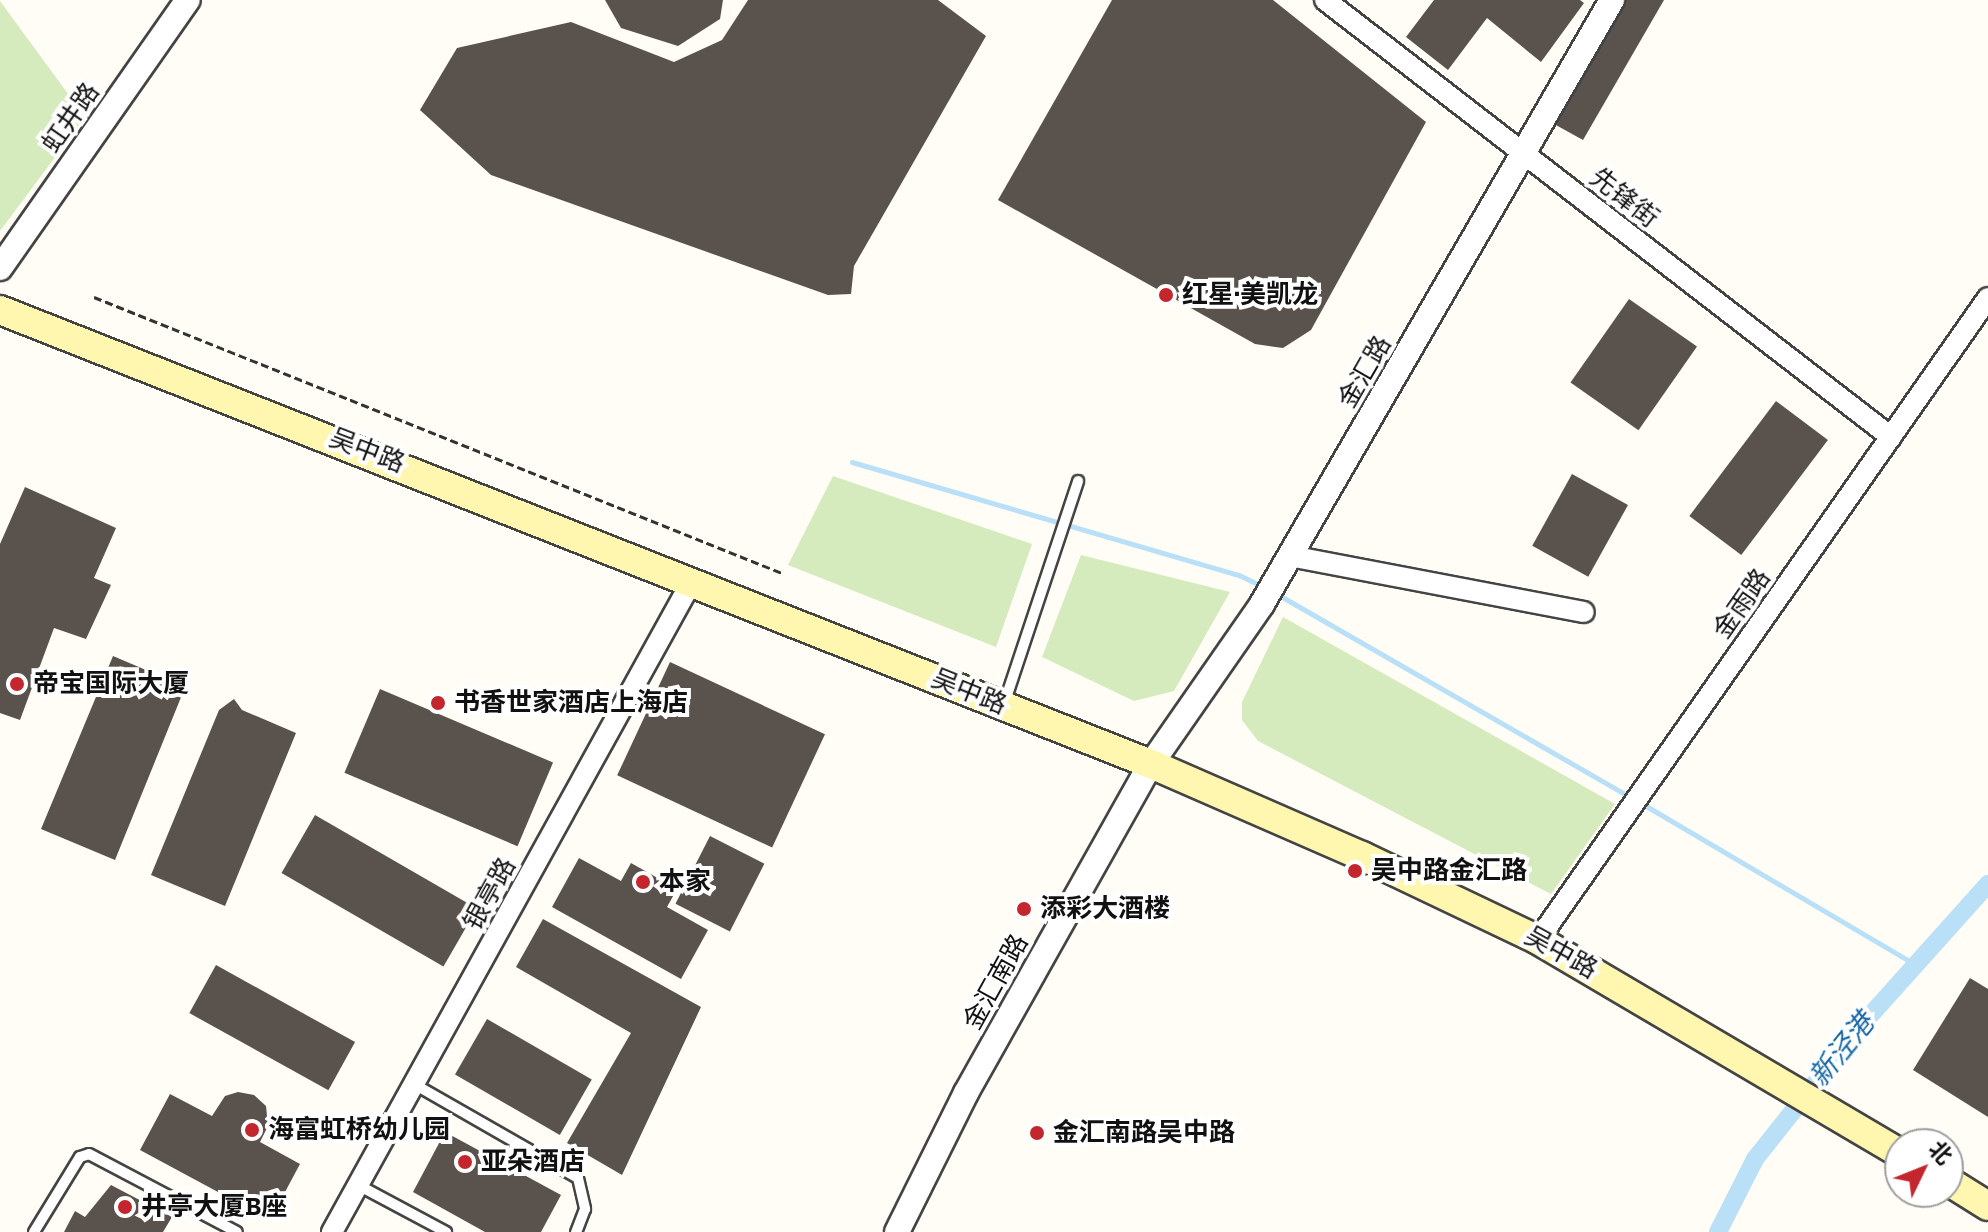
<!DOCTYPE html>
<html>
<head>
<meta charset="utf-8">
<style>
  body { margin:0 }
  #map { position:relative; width:1988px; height:1232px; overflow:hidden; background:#fffdf5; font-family:"Zilla Slab","Noto Sans SC",serif }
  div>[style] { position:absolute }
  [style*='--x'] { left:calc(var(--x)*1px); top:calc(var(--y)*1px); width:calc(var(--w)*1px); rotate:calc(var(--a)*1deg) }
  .green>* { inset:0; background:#d5ebbd }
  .stream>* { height:5px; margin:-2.5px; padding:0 2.5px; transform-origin:2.5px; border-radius:2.5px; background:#b9e0f7 }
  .canal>* { height:18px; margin:-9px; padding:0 9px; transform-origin:9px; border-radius:9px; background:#b9e0f7 }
  .building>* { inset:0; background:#5a524d; transform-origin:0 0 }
  .path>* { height:3px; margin-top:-1.5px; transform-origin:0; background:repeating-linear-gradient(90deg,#333 0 8px,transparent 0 12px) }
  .roads { filter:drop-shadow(2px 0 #444) drop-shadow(-2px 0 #444) drop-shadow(0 2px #444) drop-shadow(0 -2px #444) }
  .service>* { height:10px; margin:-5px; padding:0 5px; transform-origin:5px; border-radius:5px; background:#fff }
  .minor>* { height:20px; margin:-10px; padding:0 10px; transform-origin:10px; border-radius:10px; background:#fff }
  .tertiary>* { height:24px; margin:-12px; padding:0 12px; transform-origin:12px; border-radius:12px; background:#fff }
  .secondary>* { height:28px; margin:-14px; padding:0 14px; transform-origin:14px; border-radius:14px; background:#fff6b0 }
  .dots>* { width:22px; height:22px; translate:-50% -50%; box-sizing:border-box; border:4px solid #fff; border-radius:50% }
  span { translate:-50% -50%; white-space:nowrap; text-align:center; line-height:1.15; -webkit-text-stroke:8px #fff; paint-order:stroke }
  .street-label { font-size:26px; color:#111 }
  .poi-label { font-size:26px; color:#111; font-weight:700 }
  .left { translate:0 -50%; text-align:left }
  .water-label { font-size:28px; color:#1768a6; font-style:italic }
  .north { position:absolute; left:1884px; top:1128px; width:80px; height:80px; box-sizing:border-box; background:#fff; border:2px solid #a0a0a0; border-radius:50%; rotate:47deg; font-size:22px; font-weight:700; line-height:32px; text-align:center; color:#111 }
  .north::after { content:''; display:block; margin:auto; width:28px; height:36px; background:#c4262e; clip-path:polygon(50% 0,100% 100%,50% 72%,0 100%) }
</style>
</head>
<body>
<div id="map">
  <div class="green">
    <div style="clip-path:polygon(0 1px,85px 117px,0 231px)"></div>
    <div style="clip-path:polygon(833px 476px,1032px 544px,996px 647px,788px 565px)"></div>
    <div style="clip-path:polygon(1081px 555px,1230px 592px,1174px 691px,1134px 701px,1042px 657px)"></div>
    <div style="clip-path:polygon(1283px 617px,1615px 804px,1551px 894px,1258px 741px,1242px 720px,1242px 702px)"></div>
  </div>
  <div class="stream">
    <div style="--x:852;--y:462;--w:403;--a:16.3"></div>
    <div style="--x:1239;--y:575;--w:28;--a:26"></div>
    <div style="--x:1277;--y:594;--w:409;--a:29.9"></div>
    <div style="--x:1641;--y:803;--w:319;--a:30.5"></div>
  </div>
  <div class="canal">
    <div style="--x:1718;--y:1232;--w:82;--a:-63.1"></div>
    <div style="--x:1755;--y:1159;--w:166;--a:-51.6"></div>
    <div style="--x:1858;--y:1029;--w:195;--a:-48.1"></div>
  </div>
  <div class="building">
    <div style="clip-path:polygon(605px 0,723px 0,720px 19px,678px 46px,621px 28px)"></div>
    <div style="clip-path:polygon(748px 0,938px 0,986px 36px,854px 266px,851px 294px,828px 295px,491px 175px,420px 110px,457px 48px,571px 22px,674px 62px,722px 40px)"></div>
    <div style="clip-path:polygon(1112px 0,1273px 0,1426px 122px,1311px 330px,1283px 348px,1255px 344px,998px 200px)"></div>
    <div style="clip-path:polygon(1434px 0,1580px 0,1584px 3px,1541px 62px,1487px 18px,1448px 70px,1406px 37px)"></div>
    <div style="clip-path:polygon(1625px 0,1664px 0,1583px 140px,1554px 124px)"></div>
    <div style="left:1629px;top:299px;width:83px;height:102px;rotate:35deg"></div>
    <div style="left:1776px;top:401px;width:65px;height:144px;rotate:37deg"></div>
    <div style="left:1572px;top:474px;width:64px;height:82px;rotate:29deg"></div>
    <div style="clip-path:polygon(25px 487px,116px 528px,94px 578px,111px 585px,86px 639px,54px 628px,20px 720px,0 713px,0 544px)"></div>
    <div style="clip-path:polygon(113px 656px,167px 679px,180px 677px,186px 685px,115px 860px,41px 829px)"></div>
    <div style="left:670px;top:662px;width:171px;height:125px;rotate:25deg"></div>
    <div style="left:380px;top:689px;width:188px;height:91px;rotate:23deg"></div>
    <div style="clip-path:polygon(234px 699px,242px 710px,296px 733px,225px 906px,151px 875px,219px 710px)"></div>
    <div style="left:315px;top:815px;width:187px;height:67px;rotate:30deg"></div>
    <div style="left:710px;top:836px;width:61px;height:76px;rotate:27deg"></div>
    <div style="clip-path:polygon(579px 858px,621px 881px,631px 863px,677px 889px,667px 907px,708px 930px,681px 979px,552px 907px)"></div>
    <div style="clip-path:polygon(543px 919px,701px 1007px,622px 1175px,567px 1143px,631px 1033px,516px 967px)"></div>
    <div style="left:216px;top:965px;width:159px;height:55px;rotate:29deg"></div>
    <div style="clip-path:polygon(1970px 978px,1988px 989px,1988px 1117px,1913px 1070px)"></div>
    <div style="left:487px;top:1019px;width:121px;height:64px;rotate:30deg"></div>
    <div style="clip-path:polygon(238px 1092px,254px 1095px,266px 1106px,268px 1126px,260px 1142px,300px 1164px,270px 1220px,140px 1150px,170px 1094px,212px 1116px,225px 1096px)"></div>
    <div style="clip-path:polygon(445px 1132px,561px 1195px,541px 1232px,485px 1232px,413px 1192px)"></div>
    <div style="clip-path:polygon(111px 1185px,172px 1217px,163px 1232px,64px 1232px,75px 1211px,85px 1217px)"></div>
  </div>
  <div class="path">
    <div style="--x:94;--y:297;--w:741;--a:21.86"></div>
  </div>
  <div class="roads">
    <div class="service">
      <div style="--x:1004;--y:704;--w:235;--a:-71.6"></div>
      <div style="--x:414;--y:1084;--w:189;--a:29.8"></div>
      <div style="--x:578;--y:1178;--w:32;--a:77"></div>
      <div style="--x:585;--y:1209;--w:25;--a:111"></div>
      <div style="--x:358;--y:1185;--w:100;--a:28.1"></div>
      <div style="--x:34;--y:1232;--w:88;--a:-58.5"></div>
      <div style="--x:80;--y:1157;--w:9;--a:-18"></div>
      <div style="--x:89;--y:1154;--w:167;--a:27.8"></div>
    </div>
    <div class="minor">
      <div style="--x:1325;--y:0;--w:715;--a:37.67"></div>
      <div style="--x:1290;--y:556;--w:299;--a:10.8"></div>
      <div style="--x:1538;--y:940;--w:784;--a:-54.97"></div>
      <div style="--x:332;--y:1232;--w:744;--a:-61.06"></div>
    </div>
    <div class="tertiary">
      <div style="--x:0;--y:268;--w:327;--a:-55"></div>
      <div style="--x:897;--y:1232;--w:155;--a:-63.6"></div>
      <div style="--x:966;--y:1093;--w:377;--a:-60.7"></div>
      <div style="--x:1151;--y:764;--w:195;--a:-55.2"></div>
      <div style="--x:1262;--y:604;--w:698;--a:-59.91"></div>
    </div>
    <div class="secondary">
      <div style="--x:0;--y:310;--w:1237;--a:21.53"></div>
      <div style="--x:1151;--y:764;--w:230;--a:23.6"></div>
      <div style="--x:1362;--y:856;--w:195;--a:25.5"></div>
      <div style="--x:1538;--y:940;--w:420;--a:30.5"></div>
      <div style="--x:1948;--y:1181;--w:47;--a:32"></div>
    </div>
  </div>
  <div class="dots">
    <div style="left:1166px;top:295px;background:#c4262e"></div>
    <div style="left:17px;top:684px;background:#c4262e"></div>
    <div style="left:438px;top:703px;background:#c4262e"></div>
    <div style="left:1355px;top:871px;background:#c4262e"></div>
    <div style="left:643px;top:882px;background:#c4262e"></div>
    <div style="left:1024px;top:909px;background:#c4262e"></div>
    <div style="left:252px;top:1130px;background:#c4262e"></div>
    <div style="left:1037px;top:1133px;background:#c4262e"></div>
    <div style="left:465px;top:1162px;background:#c4262e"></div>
    <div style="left:125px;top:1207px;background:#c4262e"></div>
  </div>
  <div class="street-label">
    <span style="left:71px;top:118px;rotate:-55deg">虹井路</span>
    <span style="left:1624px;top:198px;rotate:38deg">先锋街</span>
    <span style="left:1365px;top:372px;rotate:-60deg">金汇路</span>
    <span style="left:367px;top:451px;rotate:21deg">吴中路</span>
    <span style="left:1742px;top:604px;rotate:-55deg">金雨路</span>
    <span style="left:969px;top:692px;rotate:22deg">吴中路</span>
    <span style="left:490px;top:894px;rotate:-61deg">银亭路</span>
    <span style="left:1561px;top:953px;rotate:29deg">吴中路</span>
    <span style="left:996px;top:982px;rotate:-61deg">金汇南路</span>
  </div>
  <div class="poi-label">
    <span class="left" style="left:1182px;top:295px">红星·美凯龙</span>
    <span class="left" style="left:33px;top:684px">帝宝国际大厦</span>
    <span class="left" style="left:454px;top:703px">书香世家酒店上海店</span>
    <span class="left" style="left:1371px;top:871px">吴中路金汇路</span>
    <span class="left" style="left:659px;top:882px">本家</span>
    <span class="left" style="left:1040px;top:909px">添彩大酒楼</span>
    <span class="left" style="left:268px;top:1130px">海富虹桥幼儿园</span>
    <span class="left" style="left:1053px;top:1133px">金汇南路吴中路</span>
    <span class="left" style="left:481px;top:1162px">亚朵酒店</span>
    <span class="left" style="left:141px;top:1207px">井亭大厦B座</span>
  </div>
  <div class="water-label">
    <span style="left:1842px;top:1050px;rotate:-51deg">新泾港</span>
  </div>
  <div class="north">北</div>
</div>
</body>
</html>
